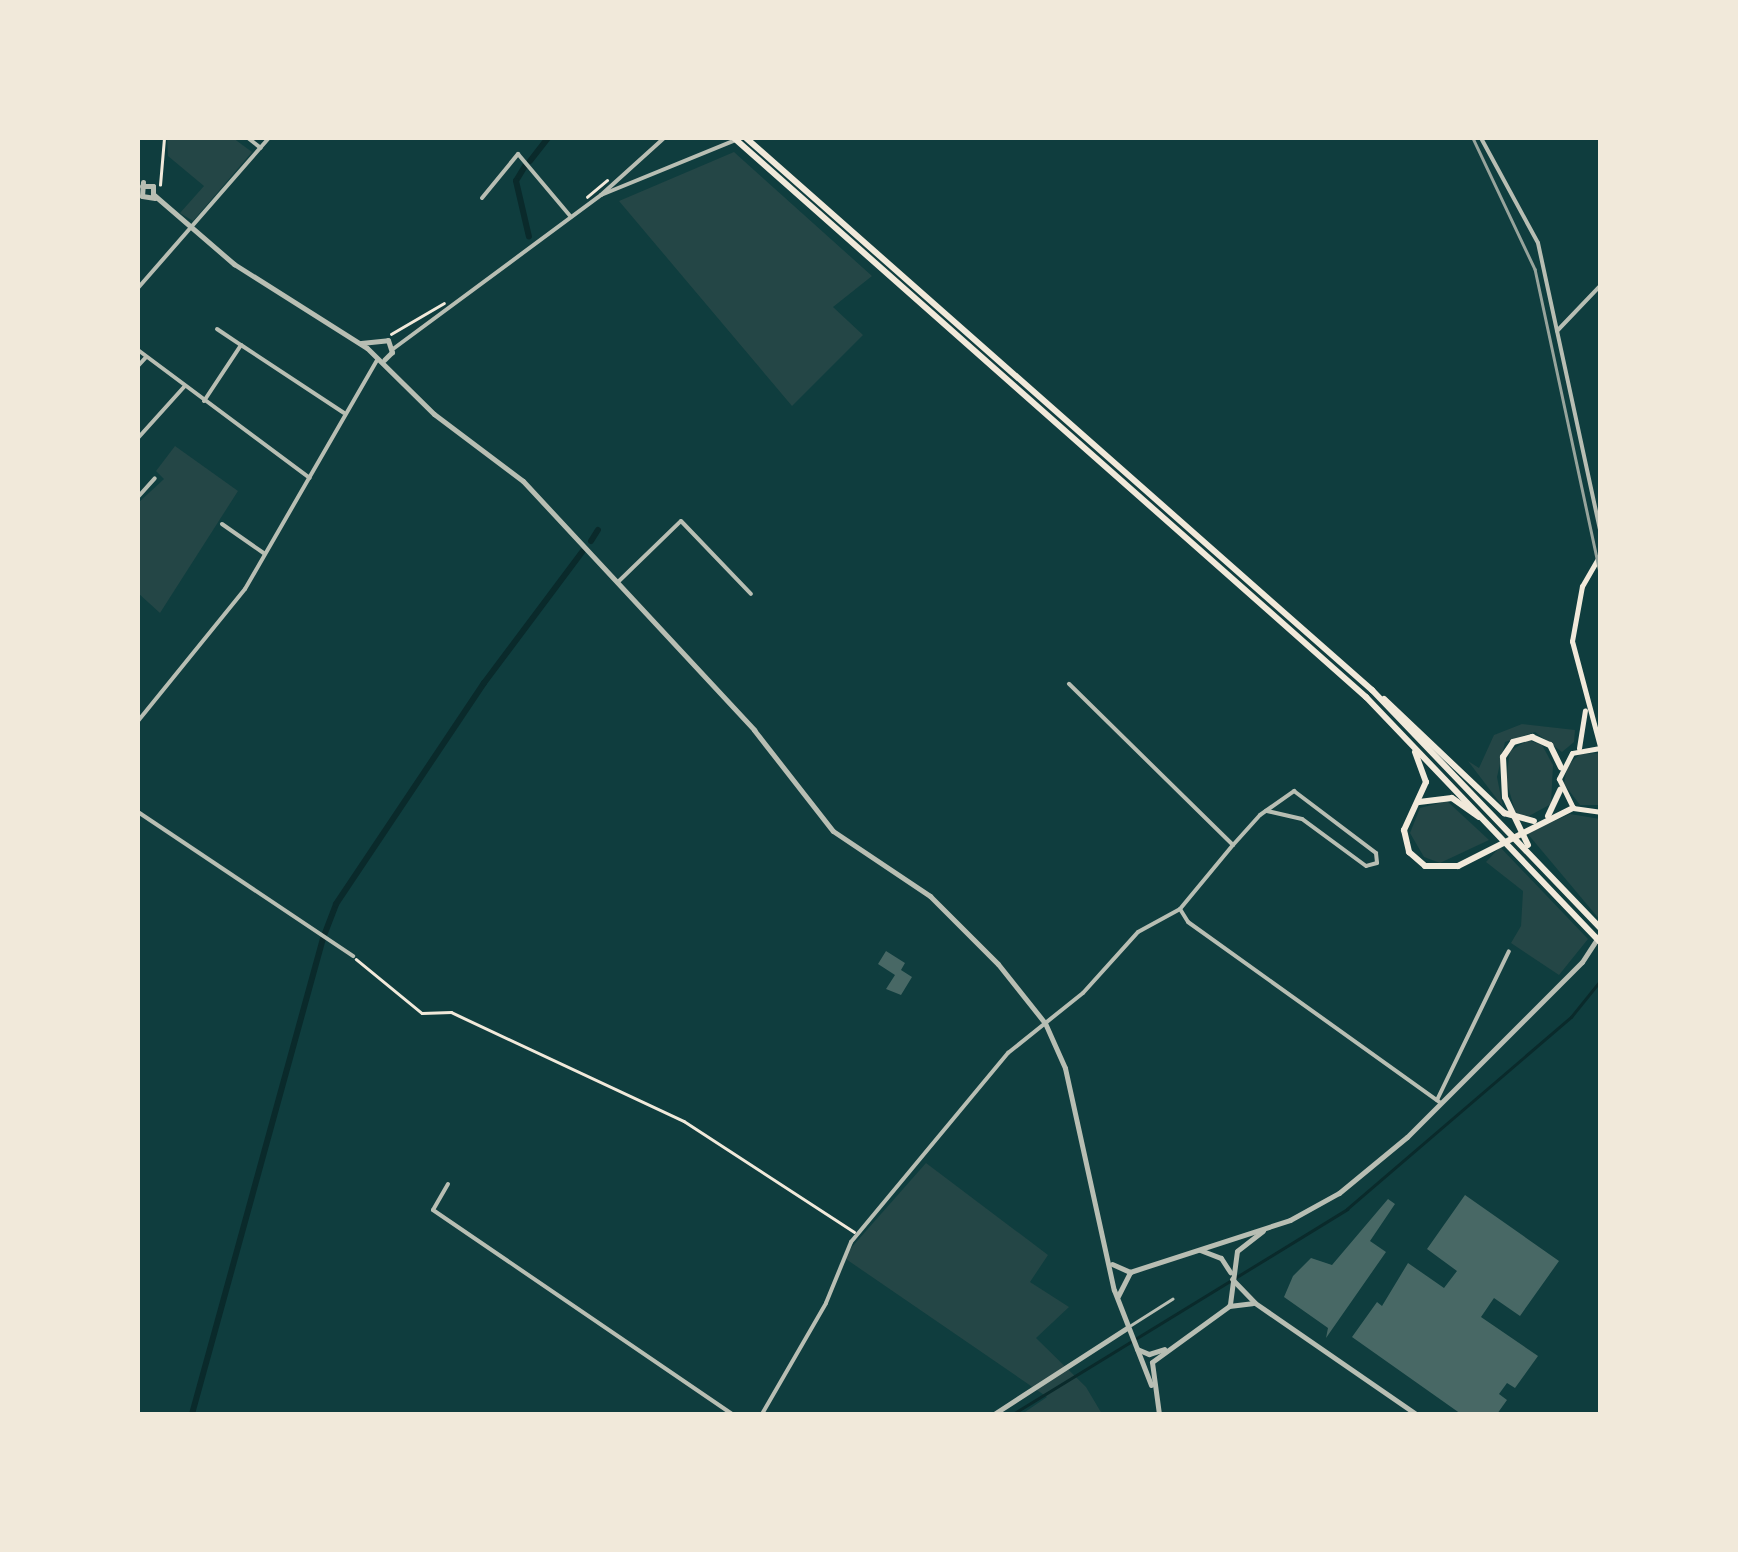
<!DOCTYPE html>
<html>
<head>
<meta charset="utf-8">
<style>
  body { margin:0 }
  #map { position:relative; width:1738px; height:1552px; overflow:hidden; background:#0f3d3e; font-family:"PT Sans",sans-serif }
  div>[style] { position:absolute }
  [style*='--x'] { left:calc(var(--x)*1px); top:calc(var(--y)*1px); width:calc(var(--w)*1px); rotate:calc(var(--a)*1deg) }
  .green>* { inset:0; background:#244646 }
  .stream>* { height:2.5px; margin:-1.25px; padding:0 1.25px; transform-origin:1.25px; border-radius:1.25px; background:#0a2a2b }
  .canal>* { height:6px; margin:-3px; padding:0 3px; transform-origin:3px; border-radius:3px; background:#0a2a2b }
  .building>* { inset:0; background:#486865 }
  .path>* { height:2.5px; margin:-1.25px; padding:0 1.25px; transform-origin:1.25px; border-radius:1.25px; background:#f1e9da }
  .service>* { height:2.5px; margin:-1.25px; padding:0 1.25px; transform-origin:1.25px; border-radius:1.25px; background:#b8beb3 }
  .minor>* { height:4px; margin:-2px; padding:0 2px; transform-origin:2px; border-radius:2px; background:#b8beb3 }
  .tertiary>* { height:5px; margin:-2.5px; padding:0 2.5px; transform-origin:2.5px; border-radius:2.5px; background:#b8beb3 }
  .secondary>* { height:5px; margin:-2.5px; padding:0 2.5px; transform-origin:2.5px; border-radius:2.5px; background:#f1e9da }
  .trunk>* { height:6px; margin:-3px; padding:0 3px; transform-origin:3px; border-radius:3px; background:#f1e9da }
  .rail>* { height:2.5px; margin:-1.25px; padding:0 1.25px; transform-origin:1.25px; border-radius:1.25px; background:#97a49c }
  span { translate:-50% -50%; white-space:nowrap; text-align:center; line-height:1.15; -webkit-text-stroke:9px #f1e9da; paint-order:stroke }
  .frame { position:absolute; inset:0; border:140px solid #f1e9da; pointer-events:none }
</style>
</head>
<body>
<div id="map">
  <div class="green">
    <div style="clip-path:polygon(167px 138px,233px 138px,252px 152px,193px 221px,180px 213px,204px 186px,168px 156px)"></div>
    <div style="clip-path:polygon(734px 152px,872px 276px,833px 307px,863px 335px,792px 406px,619px 201px)"></div>
    <div style="clip-path:polygon(175px 446px,238px 491px,160px 613px,138px 593px,138px 503px,164px 479px,156px 471px)"></div>
    <div style="clip-path:polygon(1522px 724px,1575px 730px,1574px 742px,1562px 752px,1535px 732px,1505px 742px,1497px 777px,1503px 807px,1468px 761px,1479px 768px,1494px 735px)"></div>
    <div style="clip-path:polygon(1528px 740px,1542px 745px,1553px 765px,1551px 804px,1529px 816px,1516px 814px,1506px 780px,1510px 751px)"></div>
    <div style="clip-path:polygon(1600px 753px,1600px 805px,1580px 805px,1564px 784px,1567px 766px,1580px 754px)"></div>
    <div style="clip-path:polygon(1447px 801px,1489px 840px,1440px 863px,1424px 857px,1410px 833px,1420px 808px)"></div>
    <div style="clip-path:polygon(1570px 814px,1600px 819px,1600px 920px,1527px 833px)"></div>
    <div style="clip-path:polygon(1500px 847px,1588px 939px,1559px 975px,1511px 943px,1521px 926px,1523px 891px,1486px 862px)"></div>
    <div style="clip-path:polygon(926px 1163px,1048px 1255px,1030px 1282px,1069px 1307px,1036px 1338px,1086px 1387px,1102px 1414px,1022px 1414px,1047px 1397px,843px 1257px)"></div>
  </div>
  <div class="stream">
    <div style="--x:1013;--y:1414;--w:392;--a:-31.5"></div>
    <div style="--x:1347;--y:1209;--w:295;--a:-40.6"></div>
    <div style="--x:1571;--y:1017;--w:46;--a:-51.1"></div>
  </div>
  <div class="canal">
    <div style="--x:530;--y:161;--w:29;--a:-52"></div>
    <div style="--x:525;--y:166;--w:17;--a:121"></div>
    <div style="--x:516;--y:181;--w:57;--a:76.9"></div>
    <div style="--x:591;--y:541;--w:13;--a:-58"></div>
    <div style="--x:325;--y:933;--w:31;--a:-69"></div>
    <div style="--x:336;--y:904;--w:266;--a:-56.2"></div>
    <div style="--x:484;--y:683;--w:164;--a:-53.2"></div>
    <div style="--x:192;--y:1414;--w:493;--a:-74.6"></div>
  </div>
  <div class="building">
    <div style="clip-path:polygon(886px 951px,905px 963px,901px 970px,912px 977px,901px 995px,886px 989px,895px 975px,878px 964px)"></div>
    <div style="clip-path:polygon(1465px 1195px,1559px 1261px,1520px 1316px,1494px 1298px,1481px 1317px,1538px 1356px,1515px 1388px,1507px 1383px,1499px 1394px,1507px 1400px,1497px 1414px,1461px 1414px,1352px 1337px,1377px 1302px,1382px 1306px,1408px 1263px,1444px 1288px,1457px 1271px,1427px 1249px)"></div>
    <div style="clip-path:polygon(1388px 1199px,1395px 1204px,1370px 1241px,1386px 1252px,1326px 1338px,1328px 1328px,1284px 1297px,1293px 1276px,1311px 1258px,1332px 1265px)"></div>
  </div>
  <div class="path">
    <div style="--x:160;--y:185;--w:47;--a:-85.1"></div>
    <div style="--x:587;--y:197;--w:26;--a:-40"></div>
    <div style="--x:391;--y:334;--w:61;--a:-30.3"></div>
    <div style="--x:356;--y:959;--w:85;--a:39.3"></div>
    <div style="--x:422;--y:1013;--w:29;--a:-2"></div>
    <div style="--x:451;--y:1012;--w:257;--a:25.1"></div>
    <div style="--x:684;--y:1121;--w:203;--a:33.1"></div>
  </div>
  <div class="service">
    <div style="--x:1131;--y:1325;--w:49;--a:-32.4"></div>
  </div>
  <div class="minor">
    <div style="--x:248;--y:138;--w:16;--a:38"></div>
    <div style="--x:1481;--y:138;--w:119;--a:61.5"></div>
    <div style="--x:1538;--y:243;--w:294;--a:77.8"></div>
    <div style="--x:601;--y:195;--w:85;--a:-42.1"></div>
    <div style="--x:482;--y:198;--w:57;--a:-50.7"></div>
    <div style="--x:518;--y:154;--w:82;--a:49.9"></div>
    <div style="--x:138;--y:288;--w:199;--a:-48.9"></div>
    <div style="--x:217;--y:329;--w:29;--a:34"></div>
    <div style="--x:1557;--y:331;--w:62;--a:-46.3"></div>
    <div style="--x:393;--y:349;--w:259;--a:-36.5"></div>
    <div style="--x:601;--y:195;--w:151;--a:-22.2"></div>
    <div style="--x:138;--y:350;--w:214;--a:36.7"></div>
    <div style="--x:138;--y:366;--w:12;--a:-48"></div>
    <div style="--x:204;--y:401;--w:67;--a:-56.5"></div>
    <div style="--x:241;--y:345;--w:123;--a:33.4"></div>
    <div style="--x:138;--y:438;--w:69;--a:-48"></div>
    <div style="--x:138;--y:497;--w:25;--a:-48"></div>
    <div style="--x:222;--y:524;--w:52;--a:34.9"></div>
    <div style="--x:619;--y:581;--w:86;--a:-44.1"></div>
    <div style="--x:681;--y:521;--w:101;--a:46.2"></div>
    <div style="--x:138;--y:721;--w:170;--a:-51"></div>
    <div style="--x:245;--y:589;--w:264;--a:-60"></div>
    <div style="--x:138;--y:812;--w:259;--a:33.8"></div>
    <div style="--x:1233;--y:845;--w:40;--a:-48"></div>
    <div style="--x:1260;--y:815;--w:42;--a:-35.2"></div>
    <div style="--x:1294;--y:791;--w:103;--a:37.1"></div>
    <div style="--x:1376;--y:853;--w:10;--a:84"></div>
    <div style="--x:1377;--y:863;--w:11;--a:165"></div>
    <div style="--x:1366;--y:866;--w:79;--a:-143.7"></div>
    <div style="--x:1302;--y:819;--w:37;--a:-167"></div>
    <div style="--x:1180;--y:909;--w:15;--a:58"></div>
    <div style="--x:1188;--y:922;--w:309;--a:35.6"></div>
    <div style="--x:1437;--y:1100;--w:165;--a:-64.2"></div>
    <div style="--x:448;--y:1184;--w:30;--a:120"></div>
    <div style="--x:433;--y:1210;--w:362;--a:34.3"></div>
    <div style="--x:762;--y:1414;--w:128;--a:-60"></div>
    <div style="--x:826;--y:1303;--w:66;--a:-67.7"></div>
    <div style="--x:851;--y:1242;--w:246;--a:-50.3"></div>
    <div style="--x:1008;--y:1053;--w:96;--a:-38.7"></div>
    <div style="--x:1083;--y:993;--w:82;--a:-48"></div>
    <div style="--x:1138;--y:932;--w:48;--a:-28.7"></div>
    <div style="--x:1180;--y:909;--w:83;--a:-50.4"></div>
    <div style="--x:1233;--y:845;--w:230;--a:-135.5"></div>
  </div>
  <div class="tertiary">
    <div style="--x:143;--y:182;--w:14;--a:94"></div>
    <div style="--x:142;--y:196;--w:13;--a:9"></div>
    <div style="--x:142;--y:186;--w:11;--a:0"></div>
    <div style="--x:153;--y:186;--w:10;--a:90"></div>
    <div style="--x:154;--y:195;--w:106;--a:40.8"></div>
    <div style="--x:234;--y:264;--w:157;--a:32.3"></div>
    <div style="--x:367;--y:348;--w:94;--a:44.6"></div>
    <div style="--x:434;--y:414;--w:111;--a:37"></div>
    <div style="--x:523;--y:481;--w:340;--a:47.1"></div>
    <div style="--x:754;--y:730;--w:128;--a:52"></div>
    <div style="--x:833;--y:831;--w:117;--a:33.8"></div>
    <div style="--x:930;--y:896;--w:96;--a:45"></div>
    <div style="--x:998;--y:964;--w:75;--a:51.5"></div>
    <div style="--x:1045;--y:1023;--w:49;--a:66"></div>
    <div style="--x:1065;--y:1068;--w:227;--a:77.6"></div>
    <div style="--x:1114;--y:1290;--w:102;--a:68.7"></div>
    <div style="--x:361;--y:343;--w:27;--a:-6"></div>
    <div style="--x:388;--y:340;--w:13;--a:72"></div>
    <div style="--x:392;--y:352;--w:11;--a:135"></div>
    <div style="--x:1200;--y:1250;--w:22;--a:21"></div>
    <div style="--x:1221;--y:1258;--w:17;--a:57"></div>
    <div style="--x:1112;--y:1264;--w:20;--a:24"></div>
    <div style="--x:1130;--y:1272;--w:168;--a:-18"></div>
    <div style="--x:1290;--y:1220;--w:56;--a:-28.9"></div>
    <div style="--x:1339;--y:1193;--w:88;--a:-39.5"></div>
    <div style="--x:1407;--y:1137;--w:247;--a:-45"></div>
    <div style="--x:1582;--y:962;--w:33;--a:-57"></div>
    <div style="--x:1232;--y:1279;--w:33;--a:46"></div>
    <div style="--x:1255;--y:1303;--w:196;--a:34.6"></div>
    <div style="--x:1118;--y:1296;--w:27;--a:-63"></div>
    <div style="--x:1230;--y:1304;--w:53;--a:-82.5"></div>
    <div style="--x:1237;--y:1251;--w:33;--a:-38"></div>
    <div style="--x:1137;--y:1349;--w:13;--a:23"></div>
    <div style="--x:1149;--y:1354;--w:16;--a:-18"></div>
    <div style="--x:994;--y:1414;--w:158;--a:-32.9"></div>
    <div style="--x:1159;--y:1414;--w:52;--a:-97.7"></div>
    <div style="--x:1152;--y:1362;--w:95;--a:-36"></div>
    <div style="--x:1229;--y:1306;--w:23;--a:-7"></div>
  </div>
  <div class="secondary">
    <div style="--x:1600;--y:555;--w:36;--a:120"></div>
    <div style="--x:1582;--y:586;--w:56;--a:100.3"></div>
    <div style="--x:1572;--y:641;--w:109;--a:75.1"></div>
    <div style="--x:1579;--y:748;--w:38;--a:-81"></div>
    <div style="--x:1600;--y:748;--w:28;--a:170"></div>
    <div style="--x:1572;--y:753;--w:29;--a:117"></div>
    <div style="--x:1559;--y:779;--w:32;--a:64"></div>
    <div style="--x:1573;--y:808;--w:27;--a:8"></div>
  </div>
  <div class="trunk">
    <div style="--x:734;--y:138;--w:844;--a:41.49"></div>
    <div style="--x:1366;--y:697;--w:339;--a:46.3"></div>
    <div style="--x:746;--y:138;--w:835;--a:41.41"></div>
    <div style="--x:1372;--y:690;--w:330;--a:46.2"></div>
    <div style="--x:1384;--y:699;--w:166;--a:43.5"></div>
    <div style="--x:1504;--y:813;--w:31;--a:15"></div>
    <div style="--x:1415;--y:752;--w:32;--a:70"></div>
    <div style="--x:1426;--y:782;--w:53;--a:114.6"></div>
    <div style="--x:1404;--y:830;--w:23;--a:77"></div>
    <div style="--x:1409;--y:852;--w:21;--a:41"></div>
    <div style="--x:1425;--y:866;--w:33;--a:0"></div>
    <div style="--x:1458;--y:866;--w:129;--a:-26.8"></div>
    <div style="--x:1419;--y:802;--w:33;--a:-7"></div>
    <div style="--x:1452;--y:798;--w:33;--a:35"></div>
    <div style="--x:1548;--y:816;--w:29;--a:-65"></div>
    <div style="--x:1528;--y:845;--w:53;--a:-115.6"></div>
    <div style="--x:1505;--y:797;--w:40;--a:-92.9"></div>
    <div style="--x:1503;--y:757;--w:18;--a:-56"></div>
    <div style="--x:1513;--y:742;--w:20;--a:-15"></div>
    <div style="--x:1532;--y:737;--w:20;--a:24"></div>
    <div style="--x:1550;--y:745;--w:25;--a:64"></div>
  </div>
  <div class="rail">
    <div style="--x:1473;--y:138;--w:145;--a:64.7"></div>
    <div style="--x:1535;--y:269;--w:311;--a:77.9"></div>
  </div>
  <div class="frame"></div>
</div>
</body>
</html>
